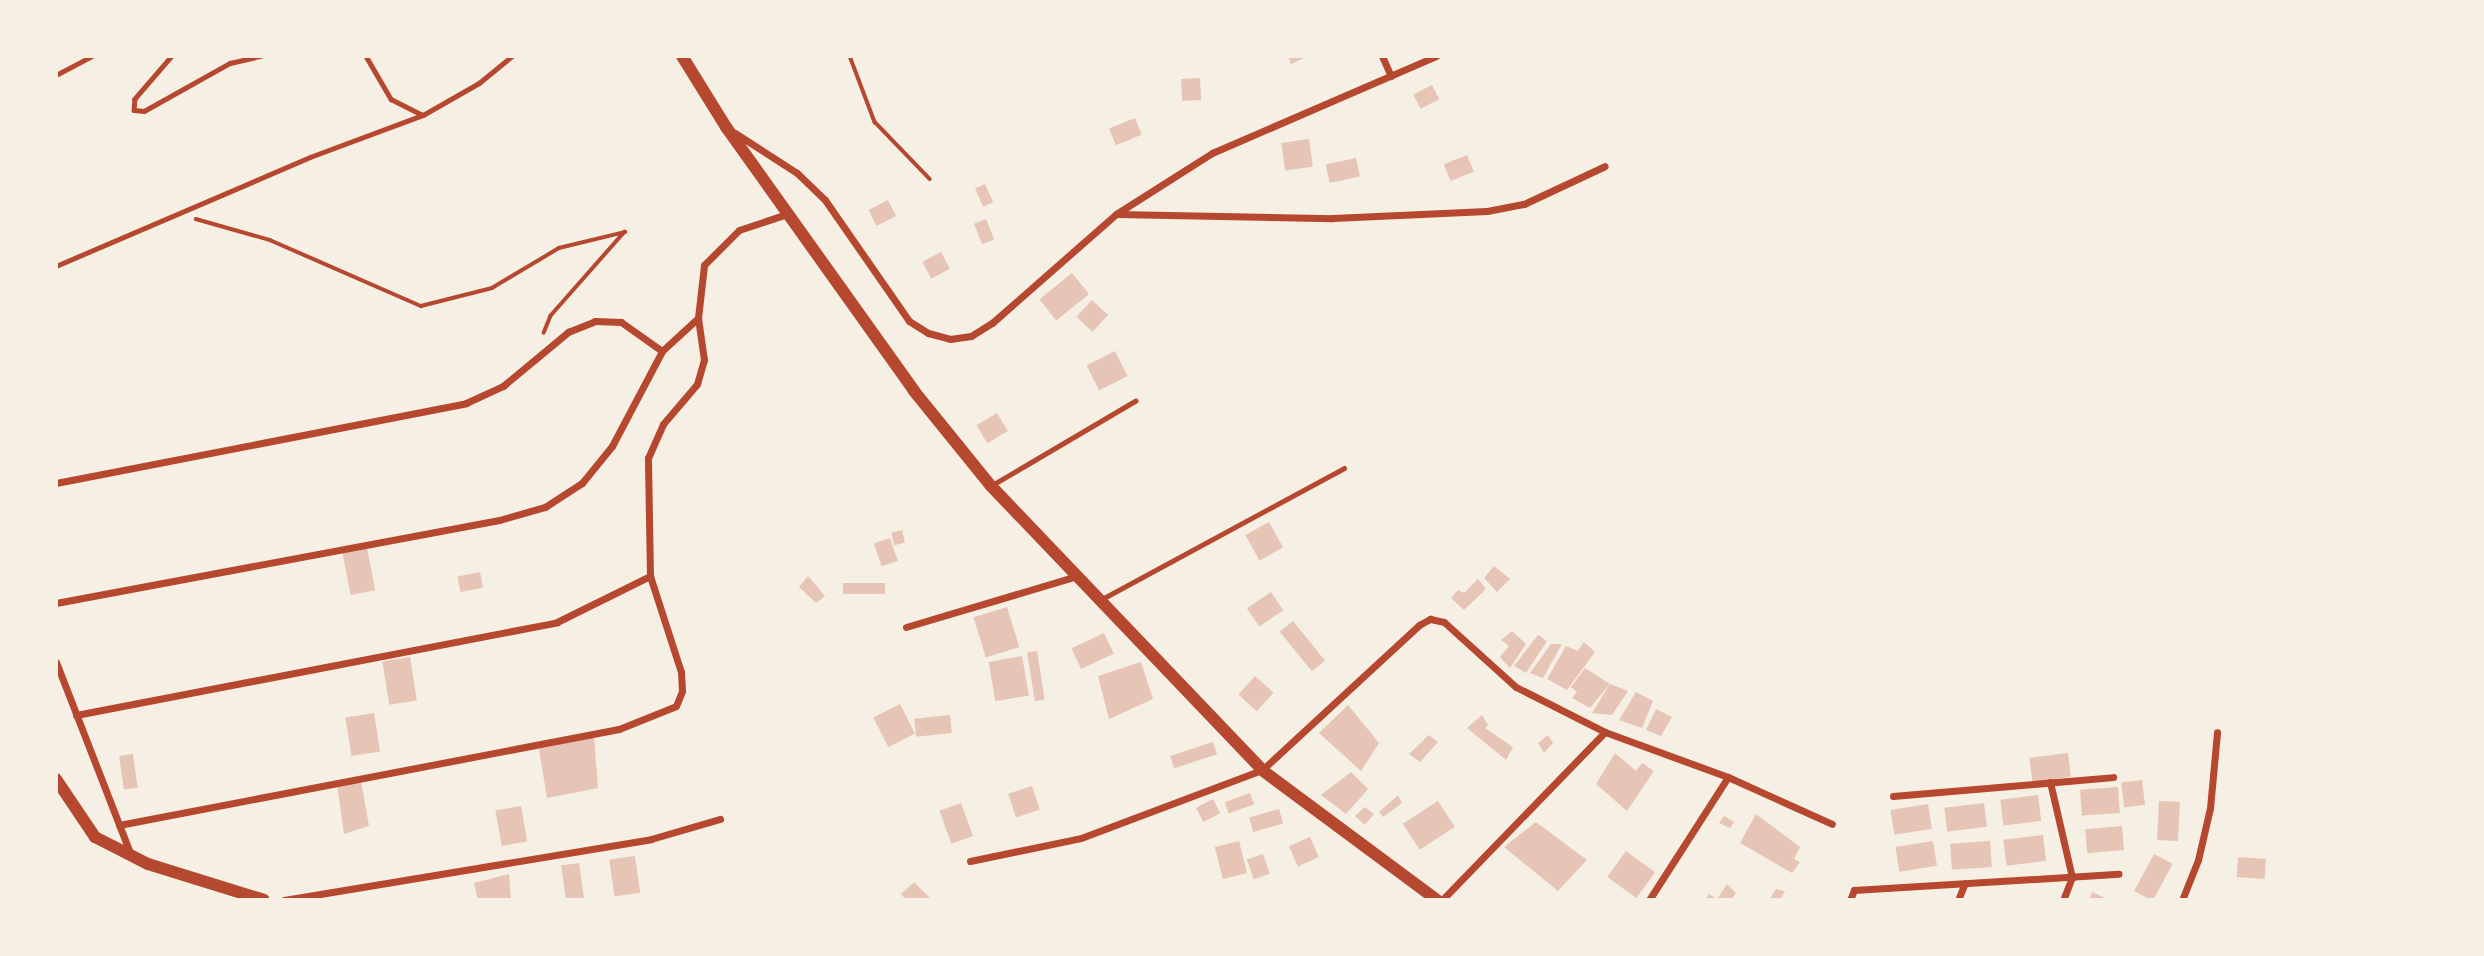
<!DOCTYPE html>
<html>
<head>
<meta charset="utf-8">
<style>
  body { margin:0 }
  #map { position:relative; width:2484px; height:956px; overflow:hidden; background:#f6efe4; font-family:"Libre Baskerville",serif }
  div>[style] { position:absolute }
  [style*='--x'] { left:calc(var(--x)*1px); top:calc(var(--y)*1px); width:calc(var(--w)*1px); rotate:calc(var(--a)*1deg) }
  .building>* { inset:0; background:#e6c5b7; transform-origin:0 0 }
  .path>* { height:3.5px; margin:-1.75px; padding:0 1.75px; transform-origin:1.75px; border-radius:1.75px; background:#b5482f }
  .service>* { height:4.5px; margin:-2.25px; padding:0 2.25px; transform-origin:2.25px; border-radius:2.25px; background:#b5482f }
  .minor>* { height:7px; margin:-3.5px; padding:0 3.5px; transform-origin:3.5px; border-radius:3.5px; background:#b5482f }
  .tertiary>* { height:12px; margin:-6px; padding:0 6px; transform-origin:6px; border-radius:6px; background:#b5482f }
  .secondary>* { height:12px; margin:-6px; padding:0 6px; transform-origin:6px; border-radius:6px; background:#b5482f }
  span { translate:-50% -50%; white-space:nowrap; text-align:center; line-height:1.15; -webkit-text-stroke:5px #f6efe4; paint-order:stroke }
  .frame { position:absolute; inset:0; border:58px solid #f6efe4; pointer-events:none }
</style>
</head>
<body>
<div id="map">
  <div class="building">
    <div style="clip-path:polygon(1288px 56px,1308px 56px,1291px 64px)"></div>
    <div style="left:1200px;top:78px;width:22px;height:19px;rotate:87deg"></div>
    <div style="left:1432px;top:85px;width:16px;height:21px;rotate:63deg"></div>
    <div style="left:1135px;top:118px;width:18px;height:28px;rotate:68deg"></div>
    <div style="left:1309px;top:139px;width:28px;height:28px;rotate:82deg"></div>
    <div style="left:1467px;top:155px;width:18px;height:25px;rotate:68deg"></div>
    <div style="left:1356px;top:158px;width:19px;height:31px;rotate:78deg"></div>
    <div style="left:985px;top:184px;width:20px;height:11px;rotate:66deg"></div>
    <div style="left:888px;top:200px;width:18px;height:22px;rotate:63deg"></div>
    <div style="left:986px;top:219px;width:22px;height:13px;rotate:68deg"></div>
    <div style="left:941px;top:252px;width:19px;height:21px;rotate:62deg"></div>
    <div style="left:1072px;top:273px;width:27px;height:42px;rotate:51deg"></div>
    <div style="left:1092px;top:300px;width:22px;height:23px;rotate:43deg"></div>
    <div style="left:1115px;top:351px;width:28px;height:32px;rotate:63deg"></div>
    <div style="left:997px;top:413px;width:21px;height:24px;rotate:59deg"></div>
    <div style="left:1269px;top:522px;width:29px;height:27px;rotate:61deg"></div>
    <div style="left:902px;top:530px;width:13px;height:11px;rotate:77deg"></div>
    <div style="left:890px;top:538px;width:24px;height:17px;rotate:71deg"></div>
    <div style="left:367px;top:548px;width:43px;height:25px;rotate:79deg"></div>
    <div style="clip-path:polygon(1494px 566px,1510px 579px,1497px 592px,1484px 578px)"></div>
    <div style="left:480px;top:572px;width:16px;height:23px;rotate:79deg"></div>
    <div style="clip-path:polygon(808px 576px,825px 596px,816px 603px,799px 587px)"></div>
    <div style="clip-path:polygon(1478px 579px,1486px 589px,1464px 610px,1451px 598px,1458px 590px,1464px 593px)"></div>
    <div style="left:885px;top:583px;width:11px;height:42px;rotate:90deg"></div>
    <div style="left:1271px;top:592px;width:22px;height:29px;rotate:56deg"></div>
    <div style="left:1007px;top:607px;width:42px;height:35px;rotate:73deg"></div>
    <div style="left:1293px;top:621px;width:51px;height:17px;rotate:51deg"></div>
    <div style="clip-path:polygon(1512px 631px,1526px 644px,1510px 668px,1500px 657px,1509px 646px,1501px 640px)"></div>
    <div style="left:1104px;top:633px;width:23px;height:36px;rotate:65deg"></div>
    <div style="clip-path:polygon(1538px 635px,1547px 641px,1526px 673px,1514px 666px)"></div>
    <div style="clip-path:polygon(1584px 642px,1595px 652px,1567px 690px,1547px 679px,1566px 646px,1578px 651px)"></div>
    <div style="clip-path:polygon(1551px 644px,1562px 644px,1543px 678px,1530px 673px)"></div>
    <div style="left:1037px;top:651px;width:49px;height:10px;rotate:81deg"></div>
    <div style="left:1022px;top:656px;width:40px;height:34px;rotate:80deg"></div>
    <div style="left:410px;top:657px;width:44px;height:28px;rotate:81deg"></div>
    <div style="clip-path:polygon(1141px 662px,1153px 699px,1109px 719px,1098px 676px)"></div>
    <div style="clip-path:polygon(1585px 668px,1610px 684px,1590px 708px,1572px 698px,1577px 692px,1571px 687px)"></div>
    <div style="left:1255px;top:676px;width:25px;height:25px;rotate:42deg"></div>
    <div style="clip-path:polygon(1610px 684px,1628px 691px,1612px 715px,1592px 713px)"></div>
    <div style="clip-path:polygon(1636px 692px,1653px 701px,1642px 728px,1619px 720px)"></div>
    <div style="left:900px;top:704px;width:33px;height:30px;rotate:63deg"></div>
    <div style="clip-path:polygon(1348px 705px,1379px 743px,1361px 771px,1319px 733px)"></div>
    <div style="clip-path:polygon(1656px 709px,1672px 717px,1661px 736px,1646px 730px)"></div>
    <div style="left:374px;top:713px;width:39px;height:29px;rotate:81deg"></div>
    <div style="left:950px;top:715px;width:18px;height:36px;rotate:84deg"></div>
    <div style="clip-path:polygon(1482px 715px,1488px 725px,1485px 728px,1513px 747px,1506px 760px,1467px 728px)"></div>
    <div style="clip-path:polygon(1429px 735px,1438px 742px,1420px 762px,1409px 754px)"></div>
    <div style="clip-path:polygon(1548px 735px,1553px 743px,1544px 753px,1538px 743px)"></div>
    <div style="clip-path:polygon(594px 737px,598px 788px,547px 798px,539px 749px)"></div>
    <div style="left:1213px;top:742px;width:13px;height:45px;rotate:72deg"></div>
    <div style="clip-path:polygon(1615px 753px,1636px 771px,1642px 763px,1654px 771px,1627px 811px,1596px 784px)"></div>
    <div style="left:2068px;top:753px;width:24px;height:39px;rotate:83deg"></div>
    <div style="left:133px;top:754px;width:34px;height:14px;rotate:82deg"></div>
    <div style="clip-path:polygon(1351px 772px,1368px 789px,1346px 814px,1321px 795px)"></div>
    <div style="left:2142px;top:780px;width:25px;height:21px;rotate:83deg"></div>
    <div style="clip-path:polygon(361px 781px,369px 826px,344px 834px,337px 784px)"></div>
    <div style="left:1032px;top:786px;width:25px;height:25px;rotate:72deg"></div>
    <div style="left:2118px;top:787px;width:26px;height:38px;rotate:86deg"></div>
    <div style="left:1250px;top:793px;width:12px;height:27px;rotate:70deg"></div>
    <div style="clip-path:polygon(1398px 795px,1402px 803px,1383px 817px,1379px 812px)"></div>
    <div style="left:2038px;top:795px;width:26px;height:38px;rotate:83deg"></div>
    <div style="left:1213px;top:799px;width:16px;height:19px;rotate:63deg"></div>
    <div style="left:1438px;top:801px;width:31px;height:42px;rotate:57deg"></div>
    <div style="left:2159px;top:801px;width:21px;height:39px;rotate:3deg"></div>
    <div style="left:961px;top:803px;width:35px;height:23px;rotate:70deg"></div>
    <div style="left:1984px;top:803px;width:24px;height:40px;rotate:83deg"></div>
    <div style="left:1928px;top:804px;width:25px;height:38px;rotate:81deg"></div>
    <div style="left:521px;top:806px;width:36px;height:26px;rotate:80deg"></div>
    <div style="clip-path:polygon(1365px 807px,1374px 814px,1365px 825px,1355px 816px)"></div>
    <div style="left:1279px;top:809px;width:15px;height:31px;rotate:74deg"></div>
    <div style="clip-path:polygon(1756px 814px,1800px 847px,1794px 859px,1800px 862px,1792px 873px,1740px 843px)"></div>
    <div style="clip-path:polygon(1724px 816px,1734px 822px,1730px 828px,1719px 823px)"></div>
    <div style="clip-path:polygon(1536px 822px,1587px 860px,1558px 891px,1504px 847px)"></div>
    <div style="left:2122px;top:826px;width:24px;height:37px;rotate:85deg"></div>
    <div style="left:2043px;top:835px;width:26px;height:40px;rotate:83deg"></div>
    <div style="left:1310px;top:837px;width:22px;height:23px;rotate:66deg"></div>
    <div style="left:1239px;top:841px;width:33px;height:25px;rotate:76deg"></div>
    <div style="left:1933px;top:841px;width:25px;height:38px;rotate:81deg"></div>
    <div style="left:1990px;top:841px;width:26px;height:40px;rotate:86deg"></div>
    <div style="left:1626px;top:851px;width:36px;height:32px;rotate:36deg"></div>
    <div style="left:1263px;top:854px;width:21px;height:17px;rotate:71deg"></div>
    <div style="left:2154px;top:854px;width:21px;height:42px;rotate:28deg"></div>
    <div style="left:635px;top:856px;width:37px;height:26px;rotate:82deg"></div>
    <div style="left:2238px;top:857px;width:28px;height:20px;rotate:4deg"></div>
    <div style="left:579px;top:863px;width:37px;height:18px;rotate:82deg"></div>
    <div style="clip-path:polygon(509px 874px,511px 900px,478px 900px,474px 883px)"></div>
    <div style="clip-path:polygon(914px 882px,932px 900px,906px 900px,901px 894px)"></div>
    <div style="clip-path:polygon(1727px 884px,1736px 893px,1731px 900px,1705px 900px,1709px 894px,1717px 899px)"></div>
    <div style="clip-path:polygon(1776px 889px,1785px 891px,1780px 900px,1769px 900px)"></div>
    <div style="clip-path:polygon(2092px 892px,2110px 900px,2089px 900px)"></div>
  </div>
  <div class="path">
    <div style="--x:850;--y:56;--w:71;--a:69.3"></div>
    <div style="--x:875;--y:122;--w:79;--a:46"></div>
    <div style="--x:196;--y:219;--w:77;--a:15.8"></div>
    <div style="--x:270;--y:240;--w:165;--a:23.6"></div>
    <div style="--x:421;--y:306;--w:73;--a:-14.2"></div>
    <div style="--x:492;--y:288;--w:78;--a:-30.8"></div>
    <div style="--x:559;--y:248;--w:68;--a:-13.6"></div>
    <div style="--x:625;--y:232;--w:112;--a:131.4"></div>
    <div style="--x:551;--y:316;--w:18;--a:112"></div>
  </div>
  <div class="service">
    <div style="--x:172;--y:56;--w:57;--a:130.7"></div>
    <div style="--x:135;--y:99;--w:11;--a:95"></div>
    <div style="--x:134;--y:110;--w:10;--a:6"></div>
    <div style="--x:144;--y:111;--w:98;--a:-29.2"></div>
    <div style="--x:230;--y:63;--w:31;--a:-13"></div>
    <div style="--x:366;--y:56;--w:50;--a:59.8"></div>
    <div style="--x:391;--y:99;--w:35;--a:27"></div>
    <div style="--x:56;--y:75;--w:41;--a:-27.8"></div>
    <div style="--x:56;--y:266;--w:276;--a:-23.2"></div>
    <div style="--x:310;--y:157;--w:121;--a:-20.4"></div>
    <div style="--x:423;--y:115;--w:64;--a:-29.7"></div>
    <div style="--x:479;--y:83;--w:43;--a:-39.3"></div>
    <div style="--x:994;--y:484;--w:164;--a:-30.5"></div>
    <div style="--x:1102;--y:599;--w:275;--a:-28.4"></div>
  </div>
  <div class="minor">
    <div style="--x:1382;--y:56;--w:22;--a:66"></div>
    <div style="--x:735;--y:133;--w:74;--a:32.8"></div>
    <div style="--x:797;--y:173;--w:39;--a:44"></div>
    <div style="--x:825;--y:200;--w:147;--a:55.2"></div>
    <div style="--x:909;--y:321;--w:22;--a:32"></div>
    <div style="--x:928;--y:333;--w:23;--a:15"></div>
    <div style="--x:950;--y:339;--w:21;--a:-8"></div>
    <div style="--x:971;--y:336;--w:25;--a:-32"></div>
    <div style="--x:992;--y:323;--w:165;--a:-41.3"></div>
    <div style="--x:1116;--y:214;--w:114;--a:-32.4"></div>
    <div style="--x:1212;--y:153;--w:244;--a:-23.4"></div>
    <div style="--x:1117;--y:214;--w:216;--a:1.1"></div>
    <div style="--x:1333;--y:218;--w:154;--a:-2.6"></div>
    <div style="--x:1487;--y:211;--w:38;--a:-11"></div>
    <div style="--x:1524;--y:204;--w:89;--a:-25.1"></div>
    <div style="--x:56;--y:483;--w:418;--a:-11"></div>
    <div style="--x:466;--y:403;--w:41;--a:-24.7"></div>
    <div style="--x:503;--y:386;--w:85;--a:-39.7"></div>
    <div style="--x:568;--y:332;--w:29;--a:-22"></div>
    <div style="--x:595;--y:321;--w:26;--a:2"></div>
    <div style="--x:621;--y:322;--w:50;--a:35.3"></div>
    <div style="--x:662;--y:351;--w:49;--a:-42.5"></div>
    <div style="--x:56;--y:603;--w:451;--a:-10.6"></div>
    <div style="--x:499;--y:520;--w:48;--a:-15.8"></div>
    <div style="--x:545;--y:507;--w:44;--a:-33"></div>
    <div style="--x:582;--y:483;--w:48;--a:-51"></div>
    <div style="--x:612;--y:446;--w:107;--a:-62.2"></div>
    <div style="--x:906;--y:627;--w:178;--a:-16.6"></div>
    <div style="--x:56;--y:662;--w:205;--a:68.8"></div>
    <div style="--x:76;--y:715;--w:490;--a:-10.9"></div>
    <div style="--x:557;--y:622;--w:104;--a:-26.3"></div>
    <div style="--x:2050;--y:782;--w:98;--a:77"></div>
    <div style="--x:2072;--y:877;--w:25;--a:111"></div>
    <div style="--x:1893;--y:796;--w:221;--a:-4.9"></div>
    <div style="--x:119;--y:825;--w:509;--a:-10.87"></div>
    <div style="--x:619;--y:729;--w:61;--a:-22"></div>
    <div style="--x:676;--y:706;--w:16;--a:-68"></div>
    <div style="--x:682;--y:691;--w:19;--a:-93"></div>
    <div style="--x:681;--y:672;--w:101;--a:-107.9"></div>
    <div style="--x:650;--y:576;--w:118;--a:-91"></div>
    <div style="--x:648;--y:458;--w:37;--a:-66"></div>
    <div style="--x:663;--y:424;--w:52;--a:-49.6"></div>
    <div style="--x:697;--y:384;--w:25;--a:-74"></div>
    <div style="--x:704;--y:360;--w:42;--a:-98.1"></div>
    <div style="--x:698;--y:318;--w:53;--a:-83.5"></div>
    <div style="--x:704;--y:265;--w:49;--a:-45"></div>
    <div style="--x:739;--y:230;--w:51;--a:-18.4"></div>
    <div style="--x:970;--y:861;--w:113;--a:-11.7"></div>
    <div style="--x:1081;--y:838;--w:193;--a:-20.6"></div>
    <div style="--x:1262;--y:770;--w:214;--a:-42.7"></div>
    <div style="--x:1419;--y:625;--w:13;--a:-29"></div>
    <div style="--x:1430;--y:619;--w:14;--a:12"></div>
    <div style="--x:1444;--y:622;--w:97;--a:42.1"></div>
    <div style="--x:1516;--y:687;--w:100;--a:26.8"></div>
    <div style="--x:1605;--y:732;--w:131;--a:20.1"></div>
    <div style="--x:1728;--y:777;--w:114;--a:24.3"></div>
    <div style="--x:284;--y:900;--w:372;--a:-9.4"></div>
    <div style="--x:651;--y:839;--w:72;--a:-16.2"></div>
    <div style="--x:1442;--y:900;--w:234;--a:-45.9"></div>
    <div style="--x:1649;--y:900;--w:146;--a:-57.3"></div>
    <div style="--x:1850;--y:900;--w:11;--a:-68"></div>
    <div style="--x:1854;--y:890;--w:265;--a:-3.5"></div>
    <div style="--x:1958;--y:900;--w:18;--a:-68"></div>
    <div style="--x:2182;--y:900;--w:43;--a:-68.2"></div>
    <div style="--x:2198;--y:860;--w:53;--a:-77"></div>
    <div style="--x:2210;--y:808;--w:76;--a:-84.7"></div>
  </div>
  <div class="tertiary">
    <div style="--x:682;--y:56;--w:84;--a:58.2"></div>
    <div style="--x:726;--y:127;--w:324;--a:54.5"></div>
    <div style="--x:914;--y:391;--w:122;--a:51"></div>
    <div style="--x:991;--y:486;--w:393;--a:46.3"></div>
    <div style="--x:1262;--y:770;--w:218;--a:36.6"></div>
  </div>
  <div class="secondary">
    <div style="--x:56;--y:779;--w:70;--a:56.1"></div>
    <div style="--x:95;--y:837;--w:59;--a:27"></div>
    <div style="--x:148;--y:864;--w:121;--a:17.2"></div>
  </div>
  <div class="frame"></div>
</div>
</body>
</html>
